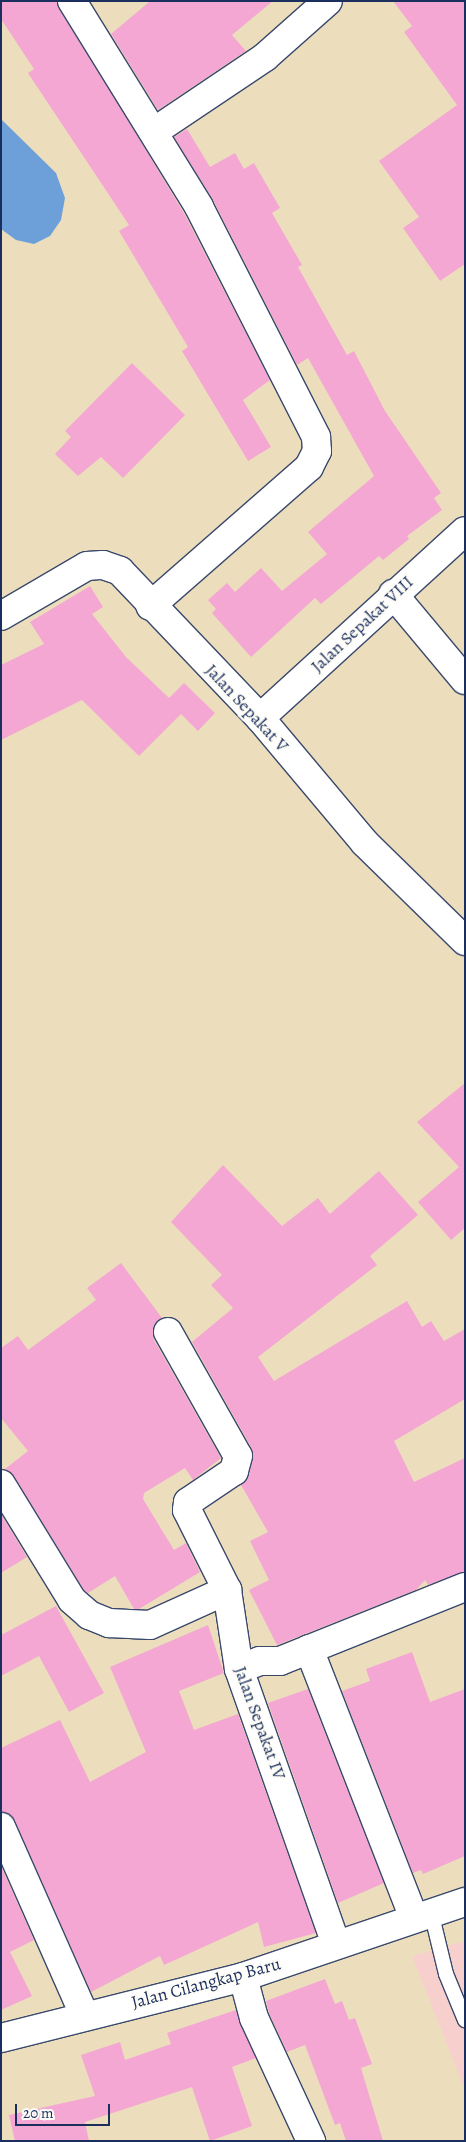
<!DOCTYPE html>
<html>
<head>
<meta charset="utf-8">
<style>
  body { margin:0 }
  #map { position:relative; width:466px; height:2142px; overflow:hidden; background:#ecdebc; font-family:Alegreya,serif }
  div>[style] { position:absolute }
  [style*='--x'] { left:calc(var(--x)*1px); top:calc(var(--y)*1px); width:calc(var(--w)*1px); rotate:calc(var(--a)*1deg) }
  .built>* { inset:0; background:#f7d0cd }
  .water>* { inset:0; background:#6da0d8 }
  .building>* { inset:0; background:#f4a7d3 }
  .roads { filter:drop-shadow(1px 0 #3a496c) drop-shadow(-1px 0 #3a496c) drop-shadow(0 1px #3a496c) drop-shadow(0 -1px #3a496c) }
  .service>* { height:14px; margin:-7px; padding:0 7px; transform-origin:7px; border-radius:7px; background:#fff }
  .minor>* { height:28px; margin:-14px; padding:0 14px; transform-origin:14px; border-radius:14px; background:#fff }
  .tertiary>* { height:28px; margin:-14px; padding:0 14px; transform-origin:14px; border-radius:14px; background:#fff }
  span { translate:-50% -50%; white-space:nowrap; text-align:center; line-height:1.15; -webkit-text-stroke:4.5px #fdfcf7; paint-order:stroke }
  .street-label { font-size:18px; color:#1b2f5e }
  .frame { position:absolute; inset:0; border:2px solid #1b2f5e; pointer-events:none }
  .scale { position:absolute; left:15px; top:2104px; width:95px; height:22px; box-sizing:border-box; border:2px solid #1b2f5e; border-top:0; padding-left:6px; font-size:15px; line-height:18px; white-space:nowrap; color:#1b2f5e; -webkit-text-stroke:4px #fdfcf7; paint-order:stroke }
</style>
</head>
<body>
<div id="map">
  <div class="built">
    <div style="clip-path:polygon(465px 1941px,465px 2090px,412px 1956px)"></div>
  </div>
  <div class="water">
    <div style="clip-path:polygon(1px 119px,56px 173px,65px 198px,61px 220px,50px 236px,34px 244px,16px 240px,1px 229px)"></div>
  </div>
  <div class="building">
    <div style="clip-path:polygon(1px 1px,56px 1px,185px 215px,270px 380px,243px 400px,271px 447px,248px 461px,182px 351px,188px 347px,119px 231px,129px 225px,28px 73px,34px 69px,1px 19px)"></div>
    <div style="clip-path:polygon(273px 1px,232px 35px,246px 51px,158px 110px,111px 34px,149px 2px)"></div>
    <div style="clip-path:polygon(393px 1px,465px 1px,465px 264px,440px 281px,403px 228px,419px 217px,379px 161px,457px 105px,404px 32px,412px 26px)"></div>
    <div style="clip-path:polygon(187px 129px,210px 167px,235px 153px,244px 169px,254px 163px,280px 208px,272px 213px,302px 265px,298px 267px,347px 355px,354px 351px,385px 411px,441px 493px,434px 498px,442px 510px,407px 536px,409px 539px,383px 560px,379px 556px,321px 604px,315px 598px,251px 657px,212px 613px,216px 609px,208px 600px,227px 583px,235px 592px,261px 568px,282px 591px,327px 554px,308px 532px,374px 476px,308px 358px,297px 365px,213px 200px,174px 137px)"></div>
    <div style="clip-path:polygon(132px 363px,185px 415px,123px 478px,101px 457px,78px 476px,55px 454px,71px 437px,65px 431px)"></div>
    <div style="clip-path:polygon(90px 586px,103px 607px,92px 614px,126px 657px,169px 698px,184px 683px,215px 713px,198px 731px,181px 714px,139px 756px,82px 700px,1px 740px,1px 665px,44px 644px,30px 622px)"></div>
    <div style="clip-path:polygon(465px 1083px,465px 1228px,451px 1240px,418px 1202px,459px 1167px,417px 1122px)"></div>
    <div style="clip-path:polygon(223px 1165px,282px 1226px,318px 1198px,330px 1214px,379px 1171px,418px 1215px,370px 1256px,377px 1265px,258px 1357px,274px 1381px,407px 1301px,422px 1327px,431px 1321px,444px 1341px,465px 1329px,465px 1399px,394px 1441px,414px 1482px,465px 1458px,465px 1572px,428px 1585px,425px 1580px,416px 1590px,277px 1645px,249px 1590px,269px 1580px,250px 1541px,268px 1532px,241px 1485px,249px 1475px,252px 1449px,192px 1342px,233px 1308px,211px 1285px,222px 1275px,171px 1222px)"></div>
    <div style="clip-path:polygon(121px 1263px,162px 1318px,154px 1325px,154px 1340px,221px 1458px,193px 1480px,185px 1468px,144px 1493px,143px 1499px,174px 1550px,186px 1543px,200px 1572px,139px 1609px,134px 1609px,115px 1576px,88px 1593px,84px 1590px,14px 1476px,5px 1469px,28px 1451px,1px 1418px,1px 1348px,18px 1336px,28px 1350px,96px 1300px,87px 1288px)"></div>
    <div style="clip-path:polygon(1px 1514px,27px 1557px,1px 1573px)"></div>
    <div style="clip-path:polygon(56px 1606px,104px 1693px,69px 1712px,39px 1656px,1px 1676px,1px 1635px)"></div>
    <div style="clip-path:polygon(208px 1625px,224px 1673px,179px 1691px,194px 1730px,238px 1714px,316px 1933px,264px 1947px,258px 1922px,164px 1965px,160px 1956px,91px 1992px,15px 1821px,1px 1812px,1px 1748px,60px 1720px,90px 1782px,146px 1752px,110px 1667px)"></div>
    <div style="clip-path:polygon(412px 1652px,430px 1702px,465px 1689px,465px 1856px,423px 1874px,421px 1870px,413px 1873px,342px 1691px,370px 1681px,366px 1669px)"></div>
    <div style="clip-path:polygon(308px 1689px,384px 1883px,338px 1903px,268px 1703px)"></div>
    <div style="clip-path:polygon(1px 1866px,34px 1940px,10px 1952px,32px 1996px,1px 2010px)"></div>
    <div style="clip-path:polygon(325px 1979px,335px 2004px,342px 2001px,349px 2020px,355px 2018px,372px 2064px,361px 2068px,383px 2141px,346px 2141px,340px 2123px,335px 2125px,305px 2045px,287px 2052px,269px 2013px,266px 2001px)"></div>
    <div style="clip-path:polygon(236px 2010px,256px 2058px,232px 2067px,252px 2126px,210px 2141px,192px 2087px,85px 2122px,89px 2141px,15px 2141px,9px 2115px,95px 2096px,81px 2055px,120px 2042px,125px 2060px,171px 2044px,167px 2033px)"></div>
  </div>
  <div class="roads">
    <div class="service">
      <div style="--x:431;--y:1912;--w:64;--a:76.4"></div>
      <div style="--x:446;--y:1974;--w:50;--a:67.6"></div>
    </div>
    <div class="minor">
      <div style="--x:72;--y:1;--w:242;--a:58.3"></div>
      <div style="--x:199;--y:207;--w:258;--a:63"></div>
      <div style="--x:316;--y:437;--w:14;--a:86"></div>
      <div style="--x:317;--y:451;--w:18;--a:117"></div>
      <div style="--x:309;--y:467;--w:211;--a:138.8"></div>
      <div style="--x:155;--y:131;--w:133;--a:-33.9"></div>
      <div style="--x:265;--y:57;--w:84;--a:-41.6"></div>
      <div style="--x:393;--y:594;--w:112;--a:50.1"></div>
      <div style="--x:1;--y:616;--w:99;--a:-30.2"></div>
      <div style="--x:87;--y:566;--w:16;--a:-4"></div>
      <div style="--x:103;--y:565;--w:18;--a:19"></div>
      <div style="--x:120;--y:571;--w:203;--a:46.4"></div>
      <div style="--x:260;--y:718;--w:163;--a:50"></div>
      <div style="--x:365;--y:843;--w:140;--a:44.4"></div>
      <div style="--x:260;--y:718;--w:277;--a:-42.4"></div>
      <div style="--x:168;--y:1332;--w:142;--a:60.6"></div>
      <div style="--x:238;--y:1456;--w:16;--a:105"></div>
      <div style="--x:234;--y:1471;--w:55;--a:146"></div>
      <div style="--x:188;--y:1502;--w:8;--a:97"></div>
      <div style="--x:187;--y:1510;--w:89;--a:63.4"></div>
      <div style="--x:1;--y:1484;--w:136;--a:58.5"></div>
      <div style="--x:72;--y:1600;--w:23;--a:41"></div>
      <div style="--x:89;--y:1615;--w:22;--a:22"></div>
      <div style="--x:109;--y:1623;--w:41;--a:2.8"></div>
      <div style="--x:150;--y:1625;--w:85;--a:-24.4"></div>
      <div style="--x:227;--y:1590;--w:80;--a:81.4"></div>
      <div style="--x:239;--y:1669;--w:292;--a:70.6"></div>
      <div style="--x:309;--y:1649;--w:287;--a:68.7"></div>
      <div style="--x:239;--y:1669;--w:22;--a:-21"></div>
      <div style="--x:260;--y:1661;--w:20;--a:0"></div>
      <div style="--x:280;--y:1661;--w:199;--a:-21.8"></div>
      <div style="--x:1;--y:1827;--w:205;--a:66.1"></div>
      <div style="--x:243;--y:1977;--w:42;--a:75"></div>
      <div style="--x:254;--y:2018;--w:136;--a:65.1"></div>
    </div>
    <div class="tertiary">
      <div style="--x:1;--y:2038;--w:250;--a:-14.1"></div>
      <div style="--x:243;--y:1977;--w:234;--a:-18.7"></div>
    </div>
  </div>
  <div class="street-label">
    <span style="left:362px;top:624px;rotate:-43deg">Jalan Sepakat VIII</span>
    <span style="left:247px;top:708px;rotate:47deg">Jalan Sepakat V</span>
    <span style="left:260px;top:1723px;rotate:70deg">Jalan Sepakat IV</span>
    <span style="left:206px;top:1983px;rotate:-15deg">Jalan Cilangkap Baru</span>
  </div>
  <div class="frame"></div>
  <div class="scale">20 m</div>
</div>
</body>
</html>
